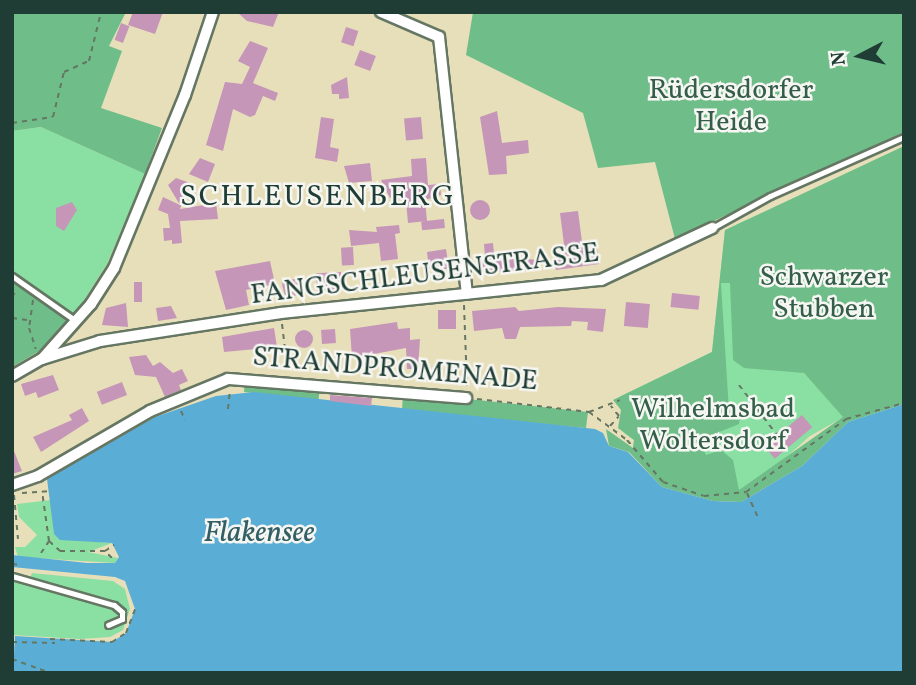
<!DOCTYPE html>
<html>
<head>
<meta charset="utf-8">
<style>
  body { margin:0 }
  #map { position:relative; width:916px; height:685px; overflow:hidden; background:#e7dfba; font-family:Vollkorn,serif }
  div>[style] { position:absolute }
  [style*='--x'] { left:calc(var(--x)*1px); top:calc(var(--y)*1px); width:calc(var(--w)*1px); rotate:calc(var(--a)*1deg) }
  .green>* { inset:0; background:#8ae0a3 }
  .forest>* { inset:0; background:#6fbe89; transform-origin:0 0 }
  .water>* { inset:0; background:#5aaed6 }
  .building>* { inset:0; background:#c596b7; transform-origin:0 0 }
  .round { border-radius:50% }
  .path>* { height:2px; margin-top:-1px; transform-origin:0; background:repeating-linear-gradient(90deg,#657663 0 5px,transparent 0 10px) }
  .roads { filter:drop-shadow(2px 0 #657663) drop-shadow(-2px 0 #657663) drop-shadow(0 2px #657663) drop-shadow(0 -2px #657663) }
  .lane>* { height:5px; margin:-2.5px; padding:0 2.5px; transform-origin:2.5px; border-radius:2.5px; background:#fff }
  .street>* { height:10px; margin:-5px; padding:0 5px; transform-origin:5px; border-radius:5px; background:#fff }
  span { translate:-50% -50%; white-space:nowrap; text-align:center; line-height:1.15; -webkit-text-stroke:5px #f6f6f2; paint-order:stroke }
  .park-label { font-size:28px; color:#345e4a }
  .street-label { font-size:28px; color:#1f3d34 }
  .neighbourhood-label { font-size:30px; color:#1f3d34; letter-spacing:2px }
  .water-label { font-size:30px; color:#315f65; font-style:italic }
  .frame { position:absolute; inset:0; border:14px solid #1f3d34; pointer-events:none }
  .north { position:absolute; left:825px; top:21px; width:70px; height:70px; -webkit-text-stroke:5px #f6f6f2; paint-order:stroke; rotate:263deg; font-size:19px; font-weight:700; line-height:28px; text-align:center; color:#1f3d34 }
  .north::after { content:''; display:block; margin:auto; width:24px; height:32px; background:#1f3d34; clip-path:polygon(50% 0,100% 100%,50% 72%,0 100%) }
</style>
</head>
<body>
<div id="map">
  <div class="green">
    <div style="clip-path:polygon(41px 127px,145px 174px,107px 264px,73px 318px,12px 275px,12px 131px)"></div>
    <div style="clip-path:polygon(746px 220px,804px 373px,844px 417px,810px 436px,772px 470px,738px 491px,633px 448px,634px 440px,624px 433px,619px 397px,712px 352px,725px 230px,729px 239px,734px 236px,736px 225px)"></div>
    <div style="clip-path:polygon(51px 500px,54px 534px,60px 539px,112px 543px,88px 552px,118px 558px,115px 563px,18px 557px,15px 547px,25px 547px,37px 535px,19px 517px,17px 504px)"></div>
    <div style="clip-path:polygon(32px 573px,113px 581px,125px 589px,130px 609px,123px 630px,110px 637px,80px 639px,12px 635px,12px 582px,28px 584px)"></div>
  </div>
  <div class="forest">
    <div style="clip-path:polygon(12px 12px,126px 12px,109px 46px,122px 51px,101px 108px,162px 128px,145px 174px,41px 127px,12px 131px)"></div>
    <div style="clip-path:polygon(473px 12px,904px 12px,904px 132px,675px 239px,655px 162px,598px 168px,583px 113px,466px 55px)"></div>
    <div style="clip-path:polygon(evenodd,904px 146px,904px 404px,848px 422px,802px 466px,741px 502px,713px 501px,662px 487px,629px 452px,609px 446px,606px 429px,633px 448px,634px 440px,618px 428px,621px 410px,613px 400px,712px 352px,725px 230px,904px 146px,721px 283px,730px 283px,733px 360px,744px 368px,804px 373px,843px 417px,739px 490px,733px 460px,721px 450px,706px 455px,700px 440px,739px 424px,740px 417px,740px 409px,729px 411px,721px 283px)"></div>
    <div style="clip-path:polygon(12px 275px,73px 318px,41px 350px,12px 367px)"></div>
    <div style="left:245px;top:382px;width:75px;height:10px;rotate:6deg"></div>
    <div style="clip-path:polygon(403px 392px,588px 412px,586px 428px,402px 411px)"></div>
  </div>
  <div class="water">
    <div style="clip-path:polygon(254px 392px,595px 429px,603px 433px,609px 446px,628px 452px,662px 487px,713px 501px,741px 502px,802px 466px,848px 422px,904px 404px,904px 673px,13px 671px,15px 636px,112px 642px,126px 633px,135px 609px,125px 581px,115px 577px,12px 567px,12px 555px,87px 563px,115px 563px,119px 557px,112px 543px,60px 540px,54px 534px,47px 479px,155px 417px,216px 396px)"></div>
  </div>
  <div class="building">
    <div style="clip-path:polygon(133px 12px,163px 12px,155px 34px,128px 25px)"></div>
    <div style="clip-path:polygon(237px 12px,279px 12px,273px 27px,247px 21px)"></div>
    <div style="left:121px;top:23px;width:9px;height:18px;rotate:21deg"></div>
    <div style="left:346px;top:27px;width:13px;height:16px;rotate:18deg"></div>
    <div style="clip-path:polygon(250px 41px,268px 48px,253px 83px,278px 93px,275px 101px,263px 96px,255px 115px,250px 117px,233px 109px,223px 151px,206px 145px,225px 82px,242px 84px,250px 67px,238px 61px)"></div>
    <div style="left:360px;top:50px;width:17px;height:16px;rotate:21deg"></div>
    <div style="clip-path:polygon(347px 77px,349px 98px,339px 99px,339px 94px,332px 94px,331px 85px)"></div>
    <div style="clip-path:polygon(497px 111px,502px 143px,528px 140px,529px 153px,506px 156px,507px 174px,489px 175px,480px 117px)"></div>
    <div style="clip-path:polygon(321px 117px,334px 119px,330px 147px,339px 149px,337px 162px,315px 158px)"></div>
    <div style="left:421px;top:117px;width:22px;height:17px;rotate:85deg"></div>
    <div style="clip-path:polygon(200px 158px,215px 164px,208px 182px,189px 174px)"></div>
    <div style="clip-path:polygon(426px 158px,428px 185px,440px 184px,441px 195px,425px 200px,427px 221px,408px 223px,406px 201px,390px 198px,381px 180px,412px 176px,411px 159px)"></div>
    <div style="clip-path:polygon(370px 163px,372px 181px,349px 183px,344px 166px)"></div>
    <div style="clip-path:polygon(176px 178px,190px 183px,180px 209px,216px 203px,218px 219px,180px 221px,182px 243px,172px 244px,172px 240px,164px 241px,163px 228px,170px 228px,168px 214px,158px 210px,163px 197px,180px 205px,168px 185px)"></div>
    <div class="round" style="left:470px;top:200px;width:20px;height:20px"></div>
    <div style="clip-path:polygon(72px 202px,77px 210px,64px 231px,56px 226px,56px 208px)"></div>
    <div style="clip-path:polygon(578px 211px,582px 242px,596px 241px,599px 264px,556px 270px,554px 254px,565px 252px,560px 213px)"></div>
    <div style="left:444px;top:219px;width:9px;height:23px;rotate:84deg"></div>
    <div style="clip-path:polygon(399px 225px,400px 233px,395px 234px,398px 259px,381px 261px,379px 243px,351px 246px,349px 230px,377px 232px,376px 227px)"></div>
    <div style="clip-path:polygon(493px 243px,494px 254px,519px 252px,519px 258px,537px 260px,538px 270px,481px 272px,474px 257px,485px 256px,484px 244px)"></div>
    <div style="left:353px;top:247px;width:18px;height:12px;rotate:87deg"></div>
    <div style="clip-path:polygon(446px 249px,449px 269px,429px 269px,427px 252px)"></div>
    <div style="clip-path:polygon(270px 261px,275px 284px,246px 290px,249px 305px,226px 310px,215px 271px)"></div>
    <div style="left:341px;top:272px;width:18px;height:25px;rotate:87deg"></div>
    <div style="left:299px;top:278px;width:16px;height:18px;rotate:76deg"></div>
    <div style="left:134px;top:282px;width:8px;height:20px"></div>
    <div style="left:672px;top:293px;width:28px;height:14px;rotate:6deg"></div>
    <div style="left:626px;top:302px;width:24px;height:24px;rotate:5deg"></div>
    <div style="clip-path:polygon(126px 303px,128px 327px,102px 325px,106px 308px)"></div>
    <div style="clip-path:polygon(171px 306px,177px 318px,158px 321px,156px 308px)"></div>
    <div style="clip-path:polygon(515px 307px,519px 311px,558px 307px,606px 309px,603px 332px,587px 330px,588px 322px,572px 321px,571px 326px,520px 327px,516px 339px,505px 339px,502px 328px,474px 331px,472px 311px)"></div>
    <div style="left:456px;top:310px;width:19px;height:18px;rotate:90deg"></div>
    <div style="clip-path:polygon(397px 322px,398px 329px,410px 328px,410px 340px,420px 339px,418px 369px,407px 369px,406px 348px,352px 358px,350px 329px)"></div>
    <div style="clip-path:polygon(274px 328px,277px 347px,224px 352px,222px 337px)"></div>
    <div style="left:335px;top:329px;width:14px;height:14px;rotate:86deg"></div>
    <div class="round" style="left:295px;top:330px;width:18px;height:18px"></div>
    <div style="clip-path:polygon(146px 355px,153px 366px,160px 362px,173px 373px,182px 369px,188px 381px,179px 385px,181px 390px,165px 397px,156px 377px,135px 375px,129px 357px)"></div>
    <div style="clip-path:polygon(53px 375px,59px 390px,38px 398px,36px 392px,25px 396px,21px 384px)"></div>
    <div style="left:122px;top:382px;width:14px;height:27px;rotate:69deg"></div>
    <div style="clip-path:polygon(330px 395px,372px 398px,371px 406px,330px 401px)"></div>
    <div style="clip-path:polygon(82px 408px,89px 421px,41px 452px,33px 437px,72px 420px,69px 415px)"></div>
    <div style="left:802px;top:415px;width:16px;height:49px;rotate:50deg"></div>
    <div style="clip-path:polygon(12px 446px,22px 471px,12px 474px)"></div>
  </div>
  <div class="path">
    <div style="--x:12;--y:123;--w:41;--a:-8.3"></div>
    <div style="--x:53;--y:117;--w:46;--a:-76.3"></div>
    <div style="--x:64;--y:72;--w:27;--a:-24"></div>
    <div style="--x:89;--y:61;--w:50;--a:-76.2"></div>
    <div style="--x:12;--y:297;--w:9;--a:-58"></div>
    <div style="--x:33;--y:300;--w:28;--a:98"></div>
    <div style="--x:29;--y:328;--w:22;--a:72"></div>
    <div style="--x:464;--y:305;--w:81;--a:87.9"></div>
    <div style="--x:12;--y:318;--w:15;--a:8"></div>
    <div style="--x:282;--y:324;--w:50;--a:83.2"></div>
    <div style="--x:739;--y:385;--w:63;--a:52.8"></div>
    <div style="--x:477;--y:399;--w:113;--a:6.6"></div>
    <div style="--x:589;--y:412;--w:33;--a:-21"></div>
    <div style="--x:228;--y:409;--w:20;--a:-84"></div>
    <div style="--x:181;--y:411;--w:10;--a:66"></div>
    <div style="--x:589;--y:412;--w:47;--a:36.4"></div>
    <div style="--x:627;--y:440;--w:55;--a:49.4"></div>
    <div style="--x:663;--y:482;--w:43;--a:18.9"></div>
    <div style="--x:704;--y:496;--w:42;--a:-5.4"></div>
    <div style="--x:746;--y:492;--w:124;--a:-36.1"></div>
    <div style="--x:846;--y:419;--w:60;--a:-15.4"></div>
    <div style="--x:610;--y:426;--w:13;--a:-48"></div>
    <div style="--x:619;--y:416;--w:13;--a:-129"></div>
    <div style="--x:22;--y:493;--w:26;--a:-4"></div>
    <div style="--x:747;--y:493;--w:27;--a:66"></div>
    <div style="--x:14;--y:495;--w:44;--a:84.8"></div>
    <div style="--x:49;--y:541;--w:15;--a:42"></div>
    <div style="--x:60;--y:551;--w:45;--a:0"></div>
    <div style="--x:41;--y:553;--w:14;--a:-56"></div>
    <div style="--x:49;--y:541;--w:50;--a:-98"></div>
    <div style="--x:112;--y:558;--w:10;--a:-135"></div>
    <div style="--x:105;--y:551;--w:11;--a:-34"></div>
    <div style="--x:12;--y:564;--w:10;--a:6"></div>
    <div style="--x:50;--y:639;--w:62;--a:2.8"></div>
    <div style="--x:112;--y:642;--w:17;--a:-33"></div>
    <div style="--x:126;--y:633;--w:26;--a:-69"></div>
    <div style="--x:12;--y:642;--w:43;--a:1.3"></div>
    <div style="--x:12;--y:659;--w:40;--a:20.2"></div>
  </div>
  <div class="roads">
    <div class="lane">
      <div style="--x:712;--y:228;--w:66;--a:-28.9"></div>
      <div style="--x:770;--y:196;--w:146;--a:-23.8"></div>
      <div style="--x:12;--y:276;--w:78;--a:35.1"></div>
      <div style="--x:12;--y:576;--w:106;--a:15.9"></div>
      <div style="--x:114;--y:605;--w:11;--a:41"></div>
      <div style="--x:122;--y:612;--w:7;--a:90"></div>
      <div style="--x:122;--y:619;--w:15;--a:157"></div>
    </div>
    <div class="street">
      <div style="--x:381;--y:12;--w:63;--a:23.3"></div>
      <div style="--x:439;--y:37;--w:258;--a:83.8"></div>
      <div style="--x:42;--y:359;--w:74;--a:-48.3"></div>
      <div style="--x:91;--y:304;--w:43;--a:-57.4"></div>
      <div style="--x:114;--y:268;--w:187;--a:-67.7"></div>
      <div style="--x:185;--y:95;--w:88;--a:-71.4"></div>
      <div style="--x:12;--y:376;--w:34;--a:-30"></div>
      <div style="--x:42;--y:359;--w:61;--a:-17.2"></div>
      <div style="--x:100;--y:341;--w:183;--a:-8.8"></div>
      <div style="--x:281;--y:313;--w:322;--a:-5.9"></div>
      <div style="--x:601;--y:280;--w:123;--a:-25.1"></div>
      <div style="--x:12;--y:485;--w:28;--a:-19"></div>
      <div style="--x:38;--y:476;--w:129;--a:-30.1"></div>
      <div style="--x:150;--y:411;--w:84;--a:-22.3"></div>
      <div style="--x:228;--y:379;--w:239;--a:4.6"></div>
    </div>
  </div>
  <div class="park-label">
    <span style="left:731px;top:107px">Rüdersdorfer<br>Heide</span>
    <span style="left:824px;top:294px">Schwarzer<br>Stubben</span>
    <span style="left:713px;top:426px">Wilhelmsbad<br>Woltersdorf</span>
  </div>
  <div class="street-label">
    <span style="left:425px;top:275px;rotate:-7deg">FANGSCHLEUSENSTRASSE</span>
    <span style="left:395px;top:370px;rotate:5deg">STRANDPROMENADE</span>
  </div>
  <div class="neighbourhood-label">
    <span style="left:318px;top:197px">SCHLEUSENBERG</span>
  </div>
  <div class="water-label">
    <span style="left:259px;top:533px">Flakensee</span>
  </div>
  <div class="frame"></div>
  <div class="north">N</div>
</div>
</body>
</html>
